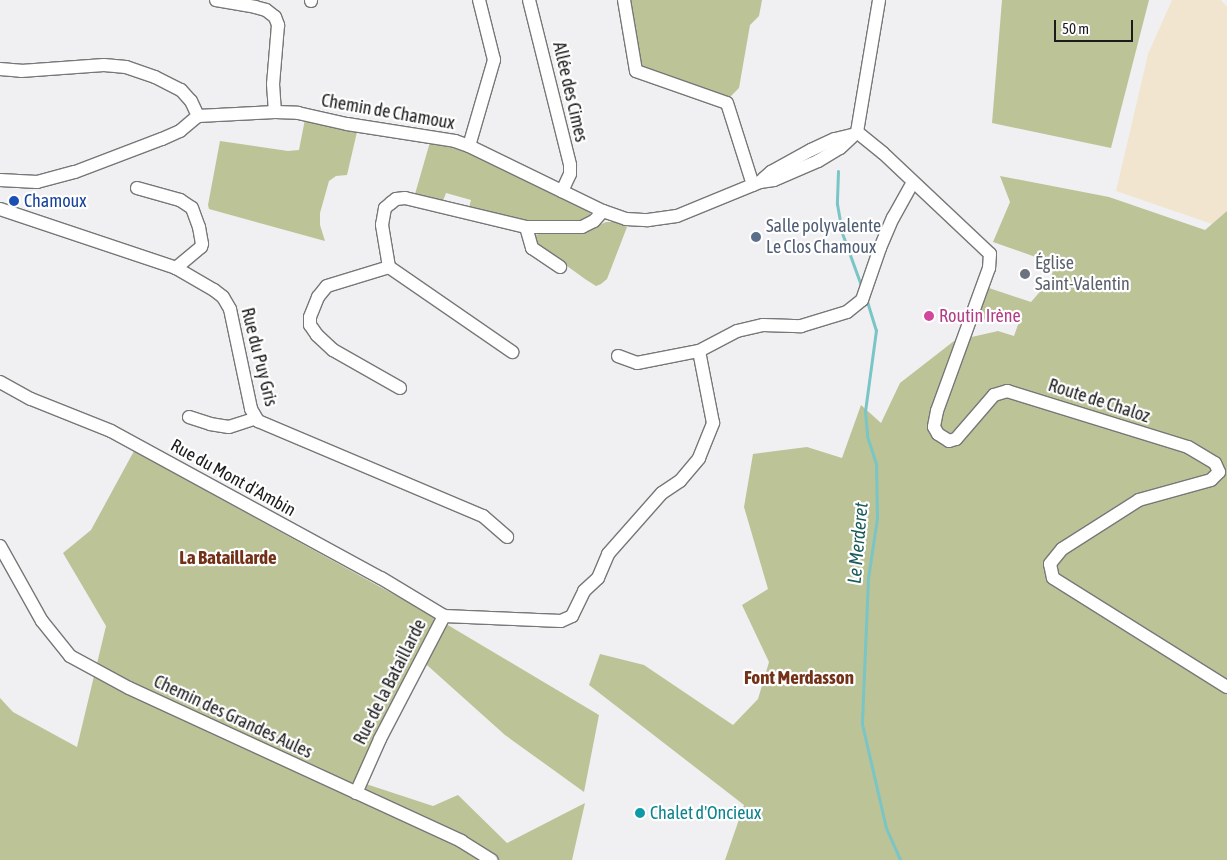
<!DOCTYPE html>
<html>
<head>
<meta charset="utf-8">
<style>
  body { margin:0 }
  #map { position:relative; width:1227px; height:860px; overflow:hidden; background:#f0f0f2; font-family:"Asap Condensed",sans-serif }
  div>[style] { position:absolute }
  [style*='--x'] { left:calc(var(--x)*1px); top:calc(var(--y)*1px); width:calc(var(--w)*1px); rotate:calc(var(--a)*1deg) }
  .education>* { inset:0; background:#f1e5d0 }
  .green>* { inset:0; background:#bcc397 }
  .stream>* { height:3px; margin:-1.5px; padding:0 1.5px; transform-origin:1.5px; border-radius:1.5px; background:#7ac5c6 }
  .roads { filter:drop-shadow(1px 0 #777778) drop-shadow(-1px 0 #777778) drop-shadow(0 1px #777778) drop-shadow(0 -1px #777778) }
  .minor>* { height:12px; margin:-6px; padding:0 6px; transform-origin:6px; border-radius:6px; background:#fff }
  .dots>* { width:14px; height:14px; translate:-50% -50%; box-sizing:border-box; border:2px solid #fff; border-radius:50% }
  span { translate:-50% -50%; white-space:nowrap; text-align:center; line-height:1.15; -webkit-text-stroke:4.5px #fff; paint-order:stroke }
  .street-label { font-size:18px; color:#1b1b1c }
  .transit-label { font-size:18px; color:#164399 }
  .left { translate:0 -50%; text-align:left }
  .service-label { font-size:18px; color:#4e5e75 }
  .worship-label { font-size:18px; color:#5b616d }
  .hotel-label { font-size:18px; color:#b23c85 }
  .culture-label { font-size:18px; color:#0d838f }
  .water-label { font-size:19px; color:#1a5a5b; font-style:italic }
  .neighbourhood-label { font-size:19px; color:#733118; font-weight:700 }
  .scale { position:absolute; left:1054px; top:20px; width:79px; height:22px; box-sizing:border-box; border:2px solid #1b1b1c; border-top:0; padding-left:6px; font-size:15px; line-height:18px; white-space:nowrap; color:#1b1b1c; -webkit-text-stroke:4px #fff; paint-order:stroke }
</style>
</head>
<body>
<div id="map">
  <div class="education">
    <div style="clip-path:polygon(1172px 0,1221px 0,1227px 7px,1227px 211px,1212px 224px,1116px 191px,1148px 54px)"></div>
  </div>
  <div class="green">
    <div style="clip-path:polygon(617px 0,762px 0,759px 16px,750px 25px,739px 88px,723px 104px,633px 75px)"></div>
    <div style="clip-path:polygon(1002px 0,1149px 0,1111px 148px,992px 123px)"></div>
    <div style="clip-path:polygon(305px 119px,357px 132px,347px 175px,336px 176px,329px 181px,320px 213px,320px 225px,325px 241px,209px 209px,208px 205px,220px 141px,288px 151px,299px 150px)"></div>
    <div style="clip-path:polygon(430px 142px,460px 150px,491px 163px,579px 205px,590px 213px,590px 217px,582px 220px,526px 222px,469px 208px,471px 200px,446px 193px,443px 201px,415px 194px)"></div>
    <div style="clip-path:polygon(1000px 176px,1109px 197px,1205px 230px,1227px 211px,1227px 860px,725px 860px,744px 805px,589px 685px,600px 654px,644px 665px,733px 725px,758px 699px,769px 662px,742px 605px,768px 589px,744px 507px,753px 454px,807px 447px,842px 458px,861px 405px,881px 423px,900px 383px,954px 341px,998px 331px,1014px 336px,1020px 319px,999px 315px,979px 321px,973px 319px,986px 287px,1031px 302px,1051px 279px,1055px 260px,1051px 258px,1047px 261px,993px 242px,1010px 202px)"></div>
    <div style="clip-path:polygon(606px 222px,616px 222px,627px 227px,607px 279px,601px 284px,596px 286px,585px 279px,534px 242px,535px 235px,539px 234px,581px 233px)"></div>
    <div style="clip-path:polygon(134px 451px,431px 615px,599px 715px,584px 792px,505px 735px,418px 657px,368px 751px,366px 784px,433px 806px,458px 795px,507px 843px,585px 803px,572px 860px,0 860px,0 698px,13px 712px,77px 747px,106px 626px,63px 553px,91px 530px)"></div>
  </div>
  <div class="stream">
    <div style="--x:838;--y:171;--w:33;--a:92"></div>
    <div style="--x:837;--y:204;--w:29;--a:80"></div>
    <div style="--x:842;--y:233;--w:59;--a:70"></div>
    <div style="--x:866;--y:298;--w:34;--a:73"></div>
    <div style="--x:876;--y:330;--w:82;--a:97.7"></div>
    <div style="--x:865;--y:411;--w:25;--a:85"></div>
    <div style="--x:867;--y:436;--w:28;--a:72"></div>
    <div style="--x:876;--y:463;--w:55;--a:89"></div>
    <div style="--x:877;--y:518;--w:61;--a:98.5"></div>
    <div style="--x:868;--y:578;--w:146;--a:92.4"></div>
    <div style="--x:862;--y:724;--w:107;--a:77"></div>
    <div style="--x:886;--y:828;--w:35;--a:66"></div>
  </div>
  <div class="roads">
    <div class="minor">
      <div style="--x:216;--y:0;--w:40;--a:10"></div>
      <div style="--x:255;--y:7;--w:11;--a:15"></div>
      <div style="--x:266;--y:10;--w:11;--a:38"></div>
      <div style="--x:275;--y:17;--w:9;--a:69"></div>
      <div style="--x:278;--y:25;--w:59;--a:94.8"></div>
      <div style="--x:273;--y:84;--w:28;--a:86"></div>
      <div style="--x:529;--y:0;--w:170;--a:76"></div>
      <div style="--x:570;--y:165;--w:9;--a:90"></div>
      <div style="--x:570;--y:174;--w:19;--a:115"></div>
      <div style="--x:624;--y:0;--w:72;--a:80.4"></div>
      <div style="--x:636;--y:71;--w:96;--a:19.4"></div>
      <div style="--x:727;--y:103;--w:86;--a:72.4"></div>
      <div style="--x:311;--y:1;--w:1;--a:-90"></div>
      <div style="--x:0;--y:69;--w:21;--a:5"></div>
      <div style="--x:21;--y:71;--w:83;--a:-4.1"></div>
      <div style="--x:104;--y:65;--w:22;--a:5"></div>
      <div style="--x:126;--y:67;--w:31;--a:19"></div>
      <div style="--x:155;--y:77;--w:29;--a:27"></div>
      <div style="--x:181;--y:90;--w:15;--a:48"></div>
      <div style="--x:191;--y:101;--w:17;--a:65"></div>
      <div style="--x:857;--y:132;--w:33;--a:39"></div>
      <div style="--x:883;--y:153;--w:147;--a:43.3"></div>
      <div style="--x:990;--y:254;--w:14;--a:94"></div>
      <div style="--x:989;--y:268;--w:152;--a:110"></div>
      <div style="--x:937;--y:411;--w:16;--a:101"></div>
      <div style="--x:934;--y:427;--w:8;--a:60"></div>
      <div style="--x:938;--y:434;--w:13;--a:32"></div>
      <div style="--x:949;--y:441;--w:7;--a:-16"></div>
      <div style="--x:956;--y:439;--w:58;--a:-49.2"></div>
      <div style="--x:994;--y:395;--w:14;--a:-17"></div>
      <div style="--x:1007;--y:391;--w:189;--a:17.2"></div>
      <div style="--x:1188;--y:447;--w:31;--a:31"></div>
      <div style="--x:1215;--y:463;--w:10;--a:66"></div>
      <div style="--x:1219;--y:472;--w:11;--a:135"></div>
      <div style="--x:1211;--y:480;--w:75;--a:164.5"></div>
      <div style="--x:1139;--y:500;--w:91;--a:147.5"></div>
      <div style="--x:1062;--y:549;--w:19;--a:129"></div>
      <div style="--x:1050;--y:564;--w:14;--a:78"></div>
      <div style="--x:1053;--y:578;--w:205;--a:32.1"></div>
      <div style="--x:857;--y:132;--w:134;--a:-80.5"></div>
      <div style="--x:469;--y:146;--w:90;--a:-73.8"></div>
      <div style="--x:494;--y:60;--w:62;--a:-104"></div>
      <div style="--x:763;--y:179;--w:11;--a:-41"></div>
      <div style="--x:771;--y:172;--w:46;--a:-28.8"></div>
      <div style="--x:811;--y:150;--w:26;--a:-25"></div>
      <div style="--x:835;--y:139;--w:17;--a:-13"></div>
      <div style="--x:0;--y:180;--w:37;--a:3"></div>
      <div style="--x:37;--y:182;--w:39;--a:-15"></div>
      <div style="--x:75;--y:172;--w:93;--a:-20.8"></div>
      <div style="--x:162;--y:139;--w:20;--a:-24"></div>
      <div style="--x:180;--y:131;--w:23;--a:-40"></div>
      <div style="--x:198;--y:116;--w:77;--a:-3"></div>
      <div style="--x:275;--y:112;--w:23;--a:2"></div>
      <div style="--x:298;--y:113;--w:50;--a:12.7"></div>
      <div style="--x:347;--y:124;--w:109;--a:8.9"></div>
      <div style="--x:455;--y:141;--w:15;--a:20"></div>
      <div style="--x:469;--y:146;--w:149;--a:25.9"></div>
      <div style="--x:603;--y:211;--w:24;--a:19"></div>
      <div style="--x:626;--y:219;--w:22;--a:3"></div>
      <div style="--x:648;--y:220;--w:29;--a:-8"></div>
      <div style="--x:677;--y:216;--w:90;--a:-22.3"></div>
      <div style="--x:760;--y:182;--w:14;--a:-8"></div>
      <div style="--x:774;--y:180;--w:48;--a:-23.4"></div>
      <div style="--x:818;--y:161;--w:26;--a:-31"></div>
      <div style="--x:840;--y:148;--w:23;--a:-43"></div>
      <div style="--x:137;--y:188;--w:45;--a:15.6"></div>
      <div style="--x:180;--y:200;--w:14;--a:34"></div>
      <div style="--x:192;--y:208;--w:20;--a:70"></div>
      <div style="--x:199;--y:227;--w:17;--a:80"></div>
      <div style="--x:202;--y:244;--w:3;--a:108"></div>
      <div style="--x:201;--y:247;--w:33;--a:140"></div>
      <div style="--x:0;--y:209;--w:186;--a:18.5"></div>
      <div style="--x:176;--y:268;--w:44;--a:30.1"></div>
      <div style="--x:214;--y:290;--w:11;--a:38"></div>
      <div style="--x:223;--y:297;--w:14;--a:60"></div>
      <div style="--x:230;--y:309;--w:102;--a:78.1"></div>
      <div style="--x:251;--y:409;--w:14;--a:60"></div>
      <div style="--x:258;--y:421;--w:244;--a:22.9"></div>
      <div style="--x:483;--y:516;--w:32;--a:41"></div>
      <div style="--x:526;--y:227;--w:22;--a:74"></div>
      <div style="--x:532;--y:248;--w:34;--a:34"></div>
      <div style="--x:389;--y:267;--w:150;--a:34.6"></div>
      <div style="--x:618;--y:356;--w:20;--a:20"></div>
      <div style="--x:637;--y:363;--w:63;--a:-11"></div>
      <div style="--x:0;--y:382;--w:35;--a:29"></div>
      <div style="--x:31;--y:399;--w:86;--a:21.8"></div>
      <div style="--x:111;--y:431;--w:307;--a:28.6"></div>
      <div style="--x:381;--y:578;--w:74;--a:31.1"></div>
      <div style="--x:444;--y:616;--w:117;--a:2.4"></div>
      <div style="--x:561;--y:621;--w:12;--a:-24"></div>
      <div style="--x:572;--y:616;--w:28;--a:-64"></div>
      <div style="--x:584;--y:591;--w:19;--a:-43"></div>
      <div style="--x:598;--y:578;--w:26;--a:-67"></div>
      <div style="--x:608;--y:554;--w:81;--a:-48.5"></div>
      <div style="--x:662;--y:493;--w:22;--a:-34"></div>
      <div style="--x:680;--y:481;--w:30;--a:-50"></div>
      <div style="--x:699;--y:458;--w:38;--a:-68"></div>
      <div style="--x:713;--y:423;--w:73;--a:-101"></div>
      <div style="--x:699;--y:351;--w:43;--a:-27.8"></div>
      <div style="--x:737;--y:331;--w:27;--a:-13"></div>
      <div style="--x:763;--y:325;--w:38;--a:2"></div>
      <div style="--x:801;--y:326;--w:48;--a:-16.9"></div>
      <div style="--x:847;--y:312;--w:19;--a:-39"></div>
      <div style="--x:862;--y:300;--w:55;--a:-70.9"></div>
      <div style="--x:880;--y:248;--w:33;--a:-67"></div>
      <div style="--x:893;--y:218;--w:41;--a:-60.9"></div>
      <div style="--x:400;--y:388;--w:77;--a:-150.4"></div>
      <div style="--x:333;--y:350;--w:22;--a:-137"></div>
      <div style="--x:317;--y:335;--w:12;--a:-125"></div>
      <div style="--x:310;--y:325;--w:8;--a:-90"></div>
      <div style="--x:310;--y:317;--w:22;--a:-68"></div>
      <div style="--x:318;--y:297;--w:14;--a:-51"></div>
      <div style="--x:327;--y:286;--w:65;--a:-17"></div>
      <div style="--x:389;--y:267;--w:43;--a:-99.5"></div>
      <div style="--x:382;--y:225;--w:17;--a:-80"></div>
      <div style="--x:385;--y:208;--w:8;--a:-40"></div>
      <div style="--x:391;--y:203;--w:6;--a:-39"></div>
      <div style="--x:396;--y:199;--w:9;--a:-6"></div>
      <div style="--x:405;--y:198;--w:124;--a:13.5"></div>
      <div style="--x:526;--y:227;--w:56;--a:0"></div>
      <div style="--x:582;--y:227;--w:13;--a:-27"></div>
      <div style="--x:594;--y:221;--w:13;--a:-48"></div>
      <div style="--x:189;--y:417;--w:22;--a:18"></div>
      <div style="--x:210;--y:424;--w:19;--a:9"></div>
      <div style="--x:229;--y:427;--w:28;--a:-18"></div>
      <div style="--x:0;--y:546;--w:86;--a:60.8"></div>
      <div style="--x:42;--y:621;--w:45;--a:51.3"></div>
      <div style="--x:70;--y:656;--w:67;--a:28.5"></div>
      <div style="--x:129;--y:688;--w:366;--a:24.7"></div>
      <div style="--x:461;--y:841;--w:36;--a:32"></div>
      <div style="--x:356;--y:793;--w:59;--a:-66"></div>
      <div style="--x:380;--y:739;--w:139;--a:-62.5"></div>
    </div>
  </div>
  <div class="dots">
    <div style="left:14px;top:201px;background:#1a4fb4"></div>
    <div style="left:756px;top:237px;background:#5c6f8a"></div>
    <div style="left:1025px;top:274px;background:#6b7280"></div>
    <div style="left:929px;top:316px;background:#d1479c"></div>
    <div style="left:640px;top:813px;background:#0f9aa8"></div>
  </div>
  <div class="street-label">
    <span style="left:570px;top:92px;rotate:77deg">Allée des Cimes</span>
    <span style="left:388px;top:112px;rotate:10deg">Chemin de Chamoux</span>
    <span style="left:259px;top:357px;rotate:76deg">Rue du Puy Gris</span>
    <span style="left:1099px;top:401px;rotate:18deg">Route de Chaloz</span>
    <span style="left:233px;top:478px;rotate:29deg">Rue du Mont d'Ambin</span>
    <span style="left:390px;top:682px;rotate:-63deg">Rue de la Bataillarde</span>
    <span style="left:233px;top:717px;rotate:25deg">Chemin des Grandes Aules</span>
  </div>
  <div class="transit-label">
    <span class="left" style="left:24px;top:201px">Chamoux</span>
  </div>
  <div class="service-label">
    <span class="left" style="left:766px;top:237px">Salle polyvalente<br>Le Clos Chamoux</span>
  </div>
  <div class="worship-label">
    <span class="left" style="left:1035px;top:274px">Église<br>Saint-Valentin</span>
  </div>
  <div class="hotel-label">
    <span class="left" style="left:939px;top:316px">Routin Irène</span>
  </div>
  <div class="culture-label">
    <span class="left" style="left:650px;top:813px">Chalet d'Oncieux</span>
  </div>
  <div class="water-label">
    <span style="left:858px;top:543px;rotate:-85deg">Le Merderet</span>
  </div>
  <div class="neighbourhood-label">
    <span style="left:228px;top:558px">La Bataillarde</span>
    <span style="left:799px;top:678px">Font Merdasson</span>
  </div>
  <div class="scale">50 m</div>
</div>
</body>
</html>
